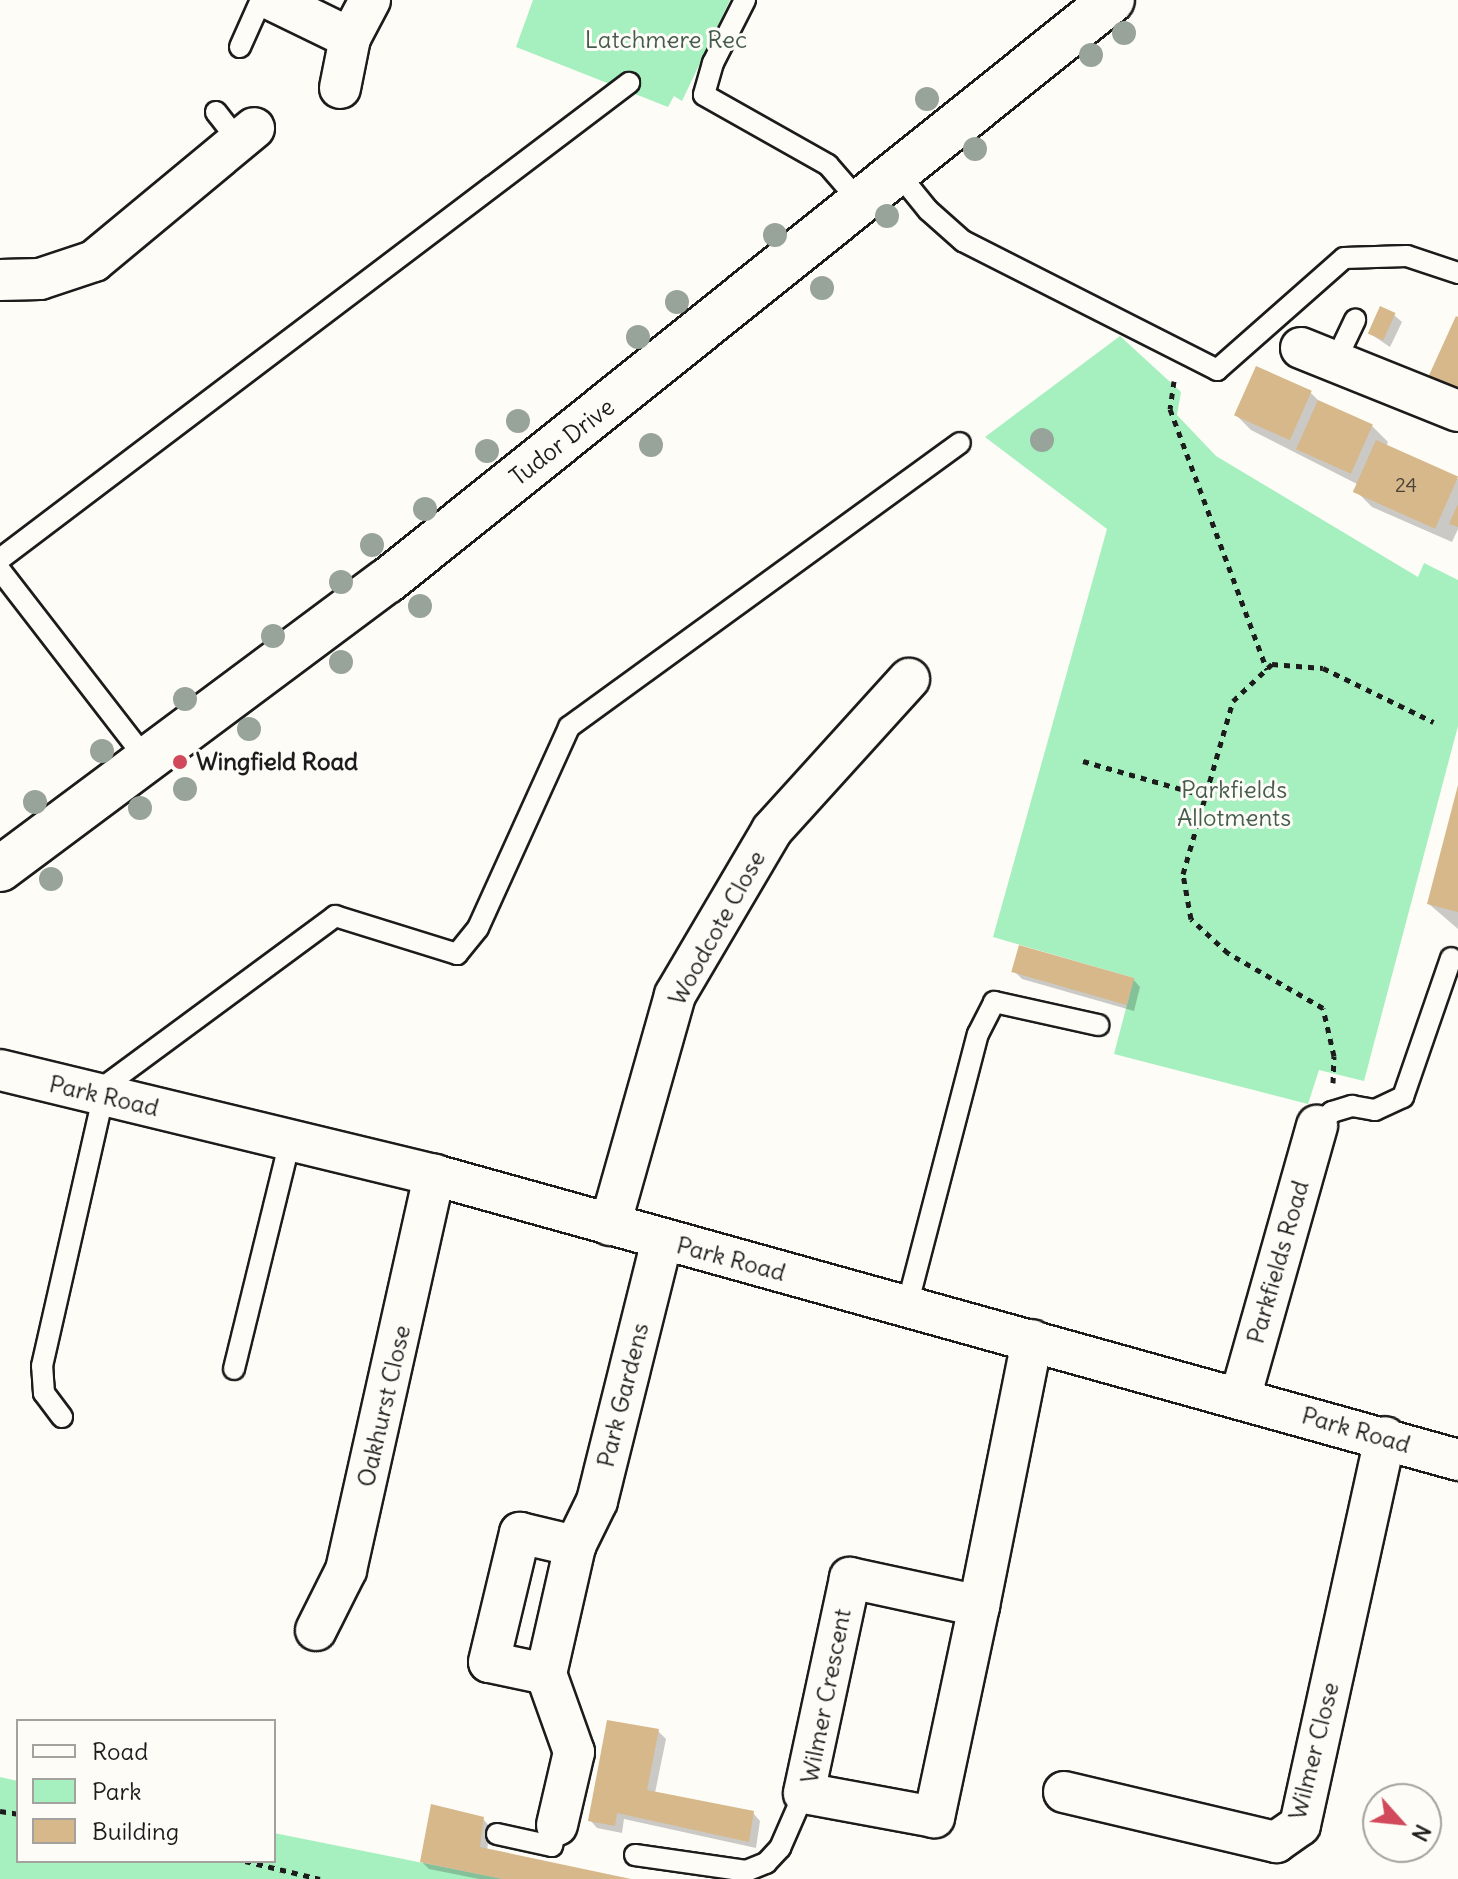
<!DOCTYPE html>
<html>
<head>
<meta charset="utf-8">
<style>
  body { margin:0 }
  #map { position:relative; width:1458px; height:1879px; overflow:hidden; background:#fdfcf7; font-family:Delius,sans-serif }
  div>[style] { position:absolute }
  [style*='--x'] { left:calc(var(--x)*1px); top:calc(var(--y)*1px); width:calc(var(--w)*1px); rotate:calc(var(--a)*1deg) }
  .green>* { inset:0; background:#a6f0bf }
  .shadow>* { inset:0; background:#0003 }
  .building>* { inset:0; background:#d6b88a; transform-origin:0 0 }
  .path>* { height:5px; margin-top:-2.5px; transform-origin:0; background:repeating-linear-gradient(90deg,#1c1c1c 0 6px,transparent 0 12px) }
  .roads { filter:drop-shadow(2px 0 #1c1c1c) drop-shadow(-2px 0 #1c1c1c) drop-shadow(0 2px #1c1c1c) drop-shadow(0 -2px #1c1c1c) }
  .service>* { height:20px; margin:-10px; padding:0 10px; transform-origin:10px; border-radius:10px; background:#fdfcf7 }
  .minor>* { height:40px; margin:-20px; padding:0 20px; transform-origin:20px; border-radius:20px; background:#fdfcf7 }
  .tertiary>* { height:44px; margin:-22px; padding:0 22px; transform-origin:22px; border-radius:22px; background:#fdfcf7 }
  .trees>* { width:24px; height:24px; margin:-12px; border-radius:50%; background:#98a49a }
  .dots>* { width:22px; height:22px; translate:-50% -50%; box-sizing:border-box; border:4px solid #fdfcf7; border-radius:50% }
  span { translate:-50% -50%; white-space:nowrap; text-align:center; line-height:1.15; -webkit-text-stroke:6px #fdfcf7; paint-order:stroke }
  .number-label { font-size:20px; color:#4a4338 }
  .number-label span { -webkit-text-stroke-width:0 }
  .park-label { font-size:24px; color:#455c4d }
  .street-label { font-size:24px; color:#1c1c1c }
  .poi-label { font-size:24px; color:#1c1c1c; font-weight:700 }
  .left { translate:0 -50%; text-align:left }
  .legend { position:absolute; left:16px; top:1719px; width:260px; height:144px; box-sizing:border-box; background:#fdfcf7; border:2px solid #a3a29f; margin:0; padding:10px 14px; list-style:none; font-size:24px; color:#1c1c1c }
  .legend li { display:flex; align-items:center; gap:16px; height:40px }
  .legend b { width:40px; border:2px solid #a3a29f }
  .north { position:absolute; left:1362px; top:1783px; width:80px; height:80px; box-sizing:border-box; background:#fdfcf7; border:2px solid #a3a29f; border-radius:50%; rotate:117deg; font-size:22px; font-weight:700; line-height:32px; text-align:center; color:#1c1c1c }
  .north::after { content:''; display:block; margin:auto; width:28px; height:36px; background:#d1495b; clip-path:polygon(50% 0,100% 100%,50% 72%,0 100%) }
</style>
</head>
<body>
<div id="map">
  <div class="green">
    <div style="clip-path:polygon(533px 0,730px 0,682px 101px,674px 96px,668px 107px,516px 47px)"></div>
    <div style="clip-path:polygon(1120px 336px,1181px 392px,1177px 415px,1216px 456px,1418px 577px,1424px 563px,1458px 580px,1458px 726px,1364px 1081px,1319px 1070px,1308px 1104px,1114px 1054px,1134px 978px,993px 937px,1107px 529px,985px 437px)"></div>
    <div style="clip-path:polygon(0 1777px,18px 1781px,18px 1861px,274px 1861px,274px 1833px,503px 1879px,0 1879px)"></div>
  </div>
  <div class="shadow">
    <div style="clip-path:polygon(1394px 315px,1402px 322px,1390px 347px,1369px 333px)"></div>
    <div style="clip-path:polygon(1311px 393px,1321px 403px,1372px 426px,1388px 442px,1386px 447px,1458px 479px,1458px 529px,1452px 542px,1372px 507px,1356px 491px,1359px 485px,1251px 430px,1235px 414px)"></div>
    <div style="clip-path:polygon(1458px 789px,1458px 929px,1429px 904px)"></div>
    <div style="clip-path:polygon(1014px 971px,1133px 979px,1140px 987px,1134px 1011px,1022px 979px)"></div>
    <div style="clip-path:polygon(658px 1731px,666px 1739px,655px 1793px,753px 1813px,760px 1821px,756px 1848px,624px 1819px,622px 1833px,597px 1828px,590px 1820px)"></div>
    <div style="clip-path:polygon(483px 1819px,490px 1827px,487px 1851px,629px 1879px,479px 1879px,429px 1869px,422px 1862px)"></div>
  </div>
  <div class="building">
    <div style="left:1380px;top:306px;width:17px;height:30px;rotate:24deg"></div>
    <div style="clip-path:polygon(1456px 316px,1458px 317px,1458px 399px,1425px 384px)"></div>
    <div style="left:1256px;top:366px;width:61px;height:54px;rotate:24deg"></div>
    <div style="left:1318px;top:400px;width:60px;height:54px;rotate:24deg"></div>
    <div style="left:1376px;top:440px;width:90px;height:57px;rotate:24deg"></div>
    <div style="clip-path:polygon(1458px 504px,1458px 527px,1449px 524px)"></div>
    <div style="clip-path:polygon(1458px 785px,1458px 912px,1427px 904px)"></div>
    <div style="left:1019px;top:945px;width:120px;height:28px;rotate:16deg"></div>
    <div style="clip-path:polygon(607px 1720px,659px 1729px,647px 1790px,754px 1811px,749px 1842px,617px 1813px,615px 1826px,588px 1821px)"></div>
    <div style="clip-path:polygon(431px 1804px,484px 1817px,480px 1847px,631px 1879px,503px 1879px,420px 1862px)"></div>
  </div>
  <div class="path">
    <div style="--x:1174;--y:381;--w:28;--a:98"></div>
    <div style="--x:1170;--y:409;--w:278;--a:69.6"></div>
    <div style="--x:1083;--y:761;--w:128;--a:15.9"></div>
    <div style="--x:1333;--y:1083;--w:27;--a:-88"></div>
    <div style="--x:1334;--y:1056;--w:49;--a:-102.9"></div>
    <div style="--x:1323;--y:1008;--w:110;--a:-149.9"></div>
    <div style="--x:1228;--y:953;--w:50;--a:-137.4"></div>
    <div style="--x:1191;--y:919;--w:46;--a:-100.1"></div>
    <div style="--x:1183;--y:874;--w:180;--a:-73.9"></div>
    <div style="--x:1233;--y:701;--w:54;--a:-43.5"></div>
    <div style="--x:1272;--y:664;--w:51;--a:4.5"></div>
    <div style="--x:1323;--y:668;--w:123;--a:26.1"></div>
    <div style="--x:0;--y:1811;--w:18;--a:9"></div>
    <div style="--x:245;--y:1861;--w:77;--a:13.5"></div>
  </div>
  <div class="roads">
    <div class="service">
      <div style="--x:745;--y:0;--w:71;--a:116.9"></div>
      <div style="--x:713;--y:63;--w:33;--a:106"></div>
      <div style="--x:704;--y:95;--w:142;--a:29.4"></div>
      <div style="--x:828;--y:165;--w:49;--a:49.1"></div>
      <div style="--x:240;--y:47;--w:51;--a:-65.9"></div>
      <div style="--x:216;--y:112;--w:37;--a:52"></div>
      <div style="--x:898;--y:173;--w:48;--a:51"></div>
      <div style="--x:928;--y:210;--w:47;--a:41.5"></div>
      <div style="--x:963;--y:241;--w:285;--a:26.9"></div>
      <div style="--x:1217;--y:370;--w:169;--a:-41.4"></div>
      <div style="--x:1344;--y:258;--w:63;--a:-1.8"></div>
      <div style="--x:1407;--y:256;--w:54;--a:18.4"></div>
      <div style="--x:1335;--y:362;--w:47;--a:-64.5"></div>
      <div style="--x:0;--y:559;--w:789;--a:-37.12"></div>
      <div style="--x:0;--y:570;--w:240;--a:52.3"></div>
      <div style="--x:94;--y:1094;--w:300;--a:-36.4"></div>
      <div style="--x:335;--y:916;--w:128;--a:17.3"></div>
      <div style="--x:457;--y:954;--w:33;--a:-51"></div>
      <div style="--x:478;--y:928;--w:221;--a:-65.6"></div>
      <div style="--x:569;--y:727;--w:483;--a:-36"></div>
      <div style="--x:1317;--y:1126;--w:21;--a:-43"></div>
      <div style="--x:1332;--y:1112;--w:21;--a:-17"></div>
      <div style="--x:1352;--y:1106;--w:23;--a:10"></div>
      <div style="--x:1375;--y:1110;--w:31;--a:-25"></div>
      <div style="--x:1403;--y:1097;--w:147;--a:-70.9"></div>
      <div style="--x:907;--y:1306;--w:281;--a:-75.4"></div>
      <div style="--x:978;--y:1034;--w:36;--a:-63"></div>
      <div style="--x:994;--y:1002;--w:107;--a:12.5"></div>
      <div style="--x:234;--y:1369;--w:239;--a:-76.2"></div>
      <div style="--x:62;--y:1417;--w:30;--a:-127"></div>
      <div style="--x:44;--y:1393;--w:27;--a:-94"></div>
      <div style="--x:42;--y:1366;--w:276;--a:-77.2"></div>
      <div style="--x:497;--y:1834;--w:56;--a:12.3"></div>
      <div style="--x:552;--y:1846;--w:22;--a:-77"></div>
      <div style="--x:635;--y:1855;--w:112;--a:8.2"></div>
      <div style="--x:746;--y:1871;--w:22;--a:-22"></div>
      <div style="--x:766;--y:1863;--w:21;--a:-47"></div>
      <div style="--x:780;--y:1848;--w:60;--a:-66.4"></div>
    </div>
    <div class="minor">
      <div style="--x:272;--y:0;--w:87;--a:26"></div>
      <div style="--x:340;--y:88;--w:51;--a:-78.7"></div>
      <div style="--x:350;--y:38;--w:43;--a:-62.2"></div>
      <div style="--x:0;--y:280;--w:40;--a:-1.4"></div>
      <div style="--x:40;--y:279;--w:57;--a:-18.4"></div>
      <div style="--x:94;--y:261;--w:208;--a:-39.7"></div>
      <div style="--x:1301;--y:348;--w:169;--a:21.9"></div>
      <div style="--x:0;--y:1070;--w:447;--a:13.6"></div>
      <div style="--x:434;--y:1175;--w:1063;--a:15.55"></div>
      <div style="--x:610;--y:1225;--w:239;--a:-74.2"></div>
      <div style="--x:675;--y:995;--w:191;--a:-59.5"></div>
      <div style="--x:772;--y:830;--w:204;--a:-47.8"></div>
      <div style="--x:1240;--y:1398;--w:283;--a:-74.2"></div>
      <div style="--x:979;--y:1606;--w:216;--a:102"></div>
      <div style="--x:934;--y:1817;--w:132;--a:-169.5"></div>
      <div style="--x:804;--y:1793;--w:220;--a:-77.9"></div>
      <div style="--x:850;--y:1578;--w:132;--a:12.2"></div>
      <div style="--x:979;--y:1606;--w:271;--a:-78.7"></div>
      <div style="--x:316;--y:1630;--w:67;--a:-63.4"></div>
      <div style="--x:346;--y:1570;--w:405;--a:-77.4"></div>
      <div style="--x:546;--y:1674;--w:58;--a:-168.1"></div>
      <div style="--x:489;--y:1662;--w:133;--a:-76.5"></div>
      <div style="--x:520;--y:1533;--w:57;--a:13.3"></div>
      <div style="--x:1064;--y:1792;--w:218;--a:13.3"></div>
      <div style="--x:1276;--y:1842;--w:29;--a:-35"></div>
      <div style="--x:1300;--y:1825;--w:397;--a:-77.6"></div>
      <div style="--x:557;--y:1825;--w:75;--a:-76.9"></div>
      <div style="--x:574;--y:1752;--w:83;--a:-109.7"></div>
      <div style="--x:546;--y:1674;--w:131;--a:-77.2"></div>
      <div style="--x:575;--y:1546;--w:50;--a:-63.9"></div>
      <div style="--x:597;--y:1501;--w:269;--a:-76"></div>
    </div>
    <div class="tertiary">
      <div style="--x:0;--y:869;--w:482;--a:-36.7"></div>
      <div style="--x:387;--y:581;--w:929;--a:-38.71"></div>
    </div>
  </div>
  <div class="trees">
    <div style="left:1124px;top:33px"></div>
    <div style="left:1091px;top:55px"></div>
    <div style="left:927px;top:99px"></div>
    <div style="left:975px;top:149px"></div>
    <div style="left:887px;top:216px"></div>
    <div style="left:775px;top:235px"></div>
    <div style="left:822px;top:288px"></div>
    <div style="left:677px;top:302px"></div>
    <div style="left:638px;top:337px"></div>
    <div style="left:518px;top:421px"></div>
    <div style="left:1042px;top:440px"></div>
    <div style="left:651px;top:445px"></div>
    <div style="left:487px;top:451px"></div>
    <div style="left:425px;top:509px"></div>
    <div style="left:372px;top:545px"></div>
    <div style="left:341px;top:582px"></div>
    <div style="left:420px;top:606px"></div>
    <div style="left:273px;top:636px"></div>
    <div style="left:341px;top:662px"></div>
    <div style="left:185px;top:699px"></div>
    <div style="left:249px;top:729px"></div>
    <div style="left:102px;top:751px"></div>
    <div style="left:185px;top:789px"></div>
    <div style="left:35px;top:802px"></div>
    <div style="left:140px;top:808px"></div>
    <div style="left:51px;top:879px"></div>
  </div>
  <div class="dots">
    <div style="left:180px;top:762px;background:#d1495b"></div>
  </div>
  <div class="number-label">
    <span style="left:1406px;top:484px">24</span>
  </div>
  <div class="park-label">
    <span style="left:666px;top:40px">Latchmere Rec</span>
    <span style="left:1234px;top:804px">Parkfields<br>Allotments</span>
  </div>
  <div class="street-label">
    <span style="left:562px;top:442px;rotate:-38deg">Tudor Drive</span>
    <span style="left:717px;top:928px;rotate:-61deg">Woodcote Close</span>
    <span style="left:104px;top:1096px;rotate:13deg">Park Road</span>
    <span style="left:731px;top:1259px;rotate:15deg">Park Road</span>
    <span style="left:1278px;top:1262px;rotate:-74deg">Parkfields Road</span>
    <span style="left:623px;top:1395px;rotate:-76deg">Park Gardens</span>
    <span style="left:384px;top:1406px;rotate:-77deg">Oakhurst Close</span>
    <span style="left:1356px;top:1430px;rotate:16deg">Park Road</span>
    <span style="left:826px;top:1696px;rotate:-79deg">Wilmer Crescent</span>
    <span style="left:1314px;top:1751px;rotate:-76deg">Wilmer Close</span>
  </div>
  <div class="poi-label">
    <span class="left" style="left:196px;top:762px">Wingfield Road</span>
  </div>
  <ul class="legend">
  <li><b style="height:10px;background:#fdfcf7"></b>Road</li>
  <li><b style="height:22px;background:#a6f0bf"></b>Park</li>
  <li><b style="height:22px;background:#d6b88a"></b>Building</li>
  </ul>
  <div class="north">N</div>
</div>
</body>
</html>
